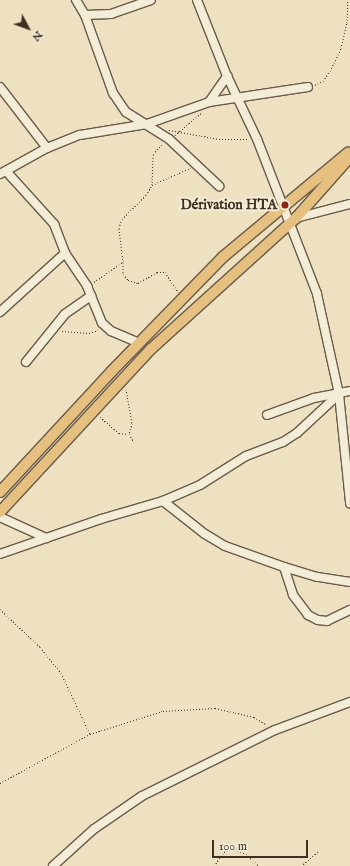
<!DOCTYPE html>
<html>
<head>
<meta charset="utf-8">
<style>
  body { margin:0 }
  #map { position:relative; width:350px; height:866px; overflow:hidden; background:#ede1c1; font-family:"IM FELL English",serif }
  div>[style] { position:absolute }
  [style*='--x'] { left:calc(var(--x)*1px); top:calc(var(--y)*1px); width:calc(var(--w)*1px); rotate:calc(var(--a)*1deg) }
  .path>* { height:1px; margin-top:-0.5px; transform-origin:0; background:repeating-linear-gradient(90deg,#3f2e21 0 1px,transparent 0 3px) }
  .roads { filter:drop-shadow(1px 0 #6a5b49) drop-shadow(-1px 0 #6a5b49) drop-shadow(0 1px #6a5b49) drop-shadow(0 -1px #6a5b49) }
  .minor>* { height:8px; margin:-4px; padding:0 4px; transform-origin:4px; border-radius:4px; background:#f3ecd7 }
  .major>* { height:10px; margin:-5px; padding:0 5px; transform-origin:5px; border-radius:5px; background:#e6c080 }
  .dots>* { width:11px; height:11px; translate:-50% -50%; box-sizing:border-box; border:2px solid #f3ecd7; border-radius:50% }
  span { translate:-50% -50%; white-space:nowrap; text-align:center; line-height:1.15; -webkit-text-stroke:4px #f3ecd7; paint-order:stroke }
  .poi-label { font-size:14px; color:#3f2e21; font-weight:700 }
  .right { translate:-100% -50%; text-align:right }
  .north { position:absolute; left:8px; top:8px; width:40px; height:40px; -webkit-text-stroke:3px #f3ecd7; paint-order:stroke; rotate:131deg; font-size:11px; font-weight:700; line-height:16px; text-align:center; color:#3f2e21 }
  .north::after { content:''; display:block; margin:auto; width:14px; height:18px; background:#3f2e21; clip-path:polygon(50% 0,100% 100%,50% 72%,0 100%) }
  .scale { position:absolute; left:212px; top:840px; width:96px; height:18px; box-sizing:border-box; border:2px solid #3f2e21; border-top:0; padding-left:5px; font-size:12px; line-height:14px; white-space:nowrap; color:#3f2e21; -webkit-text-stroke:3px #f3ecd7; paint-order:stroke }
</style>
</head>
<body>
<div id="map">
  <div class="path">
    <div style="--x:315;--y:85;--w:9;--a:-27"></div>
    <div style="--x:323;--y:81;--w:12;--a:-55"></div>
    <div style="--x:330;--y:71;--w:25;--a:-64"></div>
    <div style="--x:341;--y:48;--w:26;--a:-77"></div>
    <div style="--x:347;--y:23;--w:23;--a:-88"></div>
    <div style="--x:169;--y:130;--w:51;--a:10.2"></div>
    <div style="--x:219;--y:139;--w:30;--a:0"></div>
    <div style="--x:175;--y:135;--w:34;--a:-40"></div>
    <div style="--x:152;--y:185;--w:31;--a:-88"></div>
    <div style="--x:153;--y:154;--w:13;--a:-48"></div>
    <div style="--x:123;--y:263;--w:11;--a:90"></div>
    <div style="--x:123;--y:274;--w:8;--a:50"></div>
    <div style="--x:128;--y:280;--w:10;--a:17"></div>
    <div style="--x:138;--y:283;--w:22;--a:-30"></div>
    <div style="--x:157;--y:272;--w:8;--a:0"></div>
    <div style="--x:165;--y:272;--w:24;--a:57"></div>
    <div style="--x:94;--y:282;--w:35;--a:-35"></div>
    <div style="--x:123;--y:262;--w:34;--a:-97"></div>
    <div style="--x:119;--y:228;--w:9;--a:-72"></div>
    <div style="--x:122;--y:219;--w:34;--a:-45"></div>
    <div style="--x:146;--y:195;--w:12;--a:-59"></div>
    <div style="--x:152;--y:185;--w:42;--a:-24.1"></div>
    <div style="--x:62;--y:331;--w:27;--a:4"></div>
    <div style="--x:89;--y:333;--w:9;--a:-18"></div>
    <div style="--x:126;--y:389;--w:35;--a:80"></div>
    <div style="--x:132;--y:423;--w:11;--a:105"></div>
    <div style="--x:129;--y:434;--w:9;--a:58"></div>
    <div style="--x:100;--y:417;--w:25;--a:40"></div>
    <div style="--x:119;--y:433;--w:9;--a:6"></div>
    <div style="--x:0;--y:609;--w:55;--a:43.5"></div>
    <div style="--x:40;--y:647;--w:33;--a:51"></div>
    <div style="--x:61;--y:673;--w:68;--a:64.6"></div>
    <div style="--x:0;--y:783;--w:102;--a:-28.6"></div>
    <div style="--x:90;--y:734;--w:77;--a:-17.5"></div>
    <div style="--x:163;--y:711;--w:52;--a:-3.3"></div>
    <div style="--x:215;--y:708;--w:40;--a:13"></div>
    <div style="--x:254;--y:717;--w:15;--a:32"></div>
    <div style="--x:214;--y:866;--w:17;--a:-54"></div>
    <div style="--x:224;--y:852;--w:9;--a:-27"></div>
    <div style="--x:232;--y:848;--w:15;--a:23"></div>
    <div style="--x:246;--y:854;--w:18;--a:43"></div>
    <div style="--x:301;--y:866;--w:23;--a:-40"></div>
  </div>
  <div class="roads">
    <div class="minor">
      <div style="--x:76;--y:0;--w:17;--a:59"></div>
      <div style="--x:85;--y:15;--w:83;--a:70.3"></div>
      <div style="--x:113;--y:93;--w:23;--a:56"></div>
      <div style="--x:126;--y:112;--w:51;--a:32.1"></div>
      <div style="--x:169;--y:139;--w:69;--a:43.2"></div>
      <div style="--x:197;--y:0;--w:82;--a:68.5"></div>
      <div style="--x:227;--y:76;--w:70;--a:64.5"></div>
      <div style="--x:257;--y:139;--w:166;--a:68.8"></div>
      <div style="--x:317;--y:294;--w:102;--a:77.6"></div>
      <div style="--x:339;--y:394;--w:110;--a:84.2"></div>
      <div style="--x:85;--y:15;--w:26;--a:-2"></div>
      <div style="--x:111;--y:14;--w:42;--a:-19.3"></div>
      <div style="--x:0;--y:87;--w:77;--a:52.4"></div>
      <div style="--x:209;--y:102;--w:32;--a:-55"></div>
      <div style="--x:6;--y:171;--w:72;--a:47.8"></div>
      <div style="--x:54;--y:224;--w:31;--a:69"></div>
      <div style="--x:65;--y:253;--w:40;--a:56"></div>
      <div style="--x:87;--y:286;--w:40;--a:68"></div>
      <div style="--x:102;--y:323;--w:12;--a:42"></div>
      <div style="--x:111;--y:331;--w:30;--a:23"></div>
      <div style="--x:0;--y:174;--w:54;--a:-29"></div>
      <div style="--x:47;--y:148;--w:35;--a:-22"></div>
      <div style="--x:80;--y:135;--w:68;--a:-9.3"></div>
      <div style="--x:147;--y:124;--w:66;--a:-19.5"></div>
      <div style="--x:209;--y:102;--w:100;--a:-8.6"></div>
      <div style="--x:296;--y:218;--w:56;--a:-14.5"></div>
      <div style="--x:0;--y:312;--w:88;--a:-42.2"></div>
      <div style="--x:26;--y:362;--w:62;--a:-50.9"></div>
      <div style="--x:65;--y:314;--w:32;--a:-35"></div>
      <div style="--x:267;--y:415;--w:50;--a:-19.9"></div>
      <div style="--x:314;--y:398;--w:37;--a:-11"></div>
      <div style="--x:163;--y:501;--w:53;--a:38.2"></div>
      <div style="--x:205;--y:534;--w:23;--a:31"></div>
      <div style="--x:225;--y:546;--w:63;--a:19.6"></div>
      <div style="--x:0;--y:517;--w:51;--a:24.5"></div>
      <div style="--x:0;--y:554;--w:107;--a:-19.1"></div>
      <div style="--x:101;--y:519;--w:65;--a:-16.2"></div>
      <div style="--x:163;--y:501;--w:40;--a:-23.4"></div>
      <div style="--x:200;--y:485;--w:54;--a:-32.2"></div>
      <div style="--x:246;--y:456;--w:40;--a:-21"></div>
      <div style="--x:283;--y:442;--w:17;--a:-33"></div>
      <div style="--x:297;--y:433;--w:57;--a:-42.9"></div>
      <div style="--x:350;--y:582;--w:33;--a:-171"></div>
      <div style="--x:317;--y:577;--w:34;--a:-163"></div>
      <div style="--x:284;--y:567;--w:29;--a:72"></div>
      <div style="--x:293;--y:595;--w:25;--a:53"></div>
      <div style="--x:308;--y:615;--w:11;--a:27"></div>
      <div style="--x:318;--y:620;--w:9;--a:6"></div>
      <div style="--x:327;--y:621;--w:25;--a:-26"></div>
      <div style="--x:53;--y:866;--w:55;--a:-42.1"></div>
      <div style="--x:94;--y:829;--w:58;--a:-34.5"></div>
      <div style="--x:142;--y:796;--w:148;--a:-26.4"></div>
      <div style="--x:275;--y:730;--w:80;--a:-20.5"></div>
    </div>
    <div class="major">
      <div style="--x:0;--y:492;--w:165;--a:-47.2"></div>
      <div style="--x:112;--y:371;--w:159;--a:-45.8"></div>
      <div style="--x:223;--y:257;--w:163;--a:-39.8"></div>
      <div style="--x:0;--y:512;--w:222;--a:-47.2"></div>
      <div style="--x:151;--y:349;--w:195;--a:-42.1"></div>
      <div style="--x:296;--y:218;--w:81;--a:-48.5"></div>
    </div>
  </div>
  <div class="dots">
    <div style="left:285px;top:205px;background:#8f2418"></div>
  </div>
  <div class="poi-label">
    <span class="right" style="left:277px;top:205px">Dérivation HTA</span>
  </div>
  <div class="north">N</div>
  <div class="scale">100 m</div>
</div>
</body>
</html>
